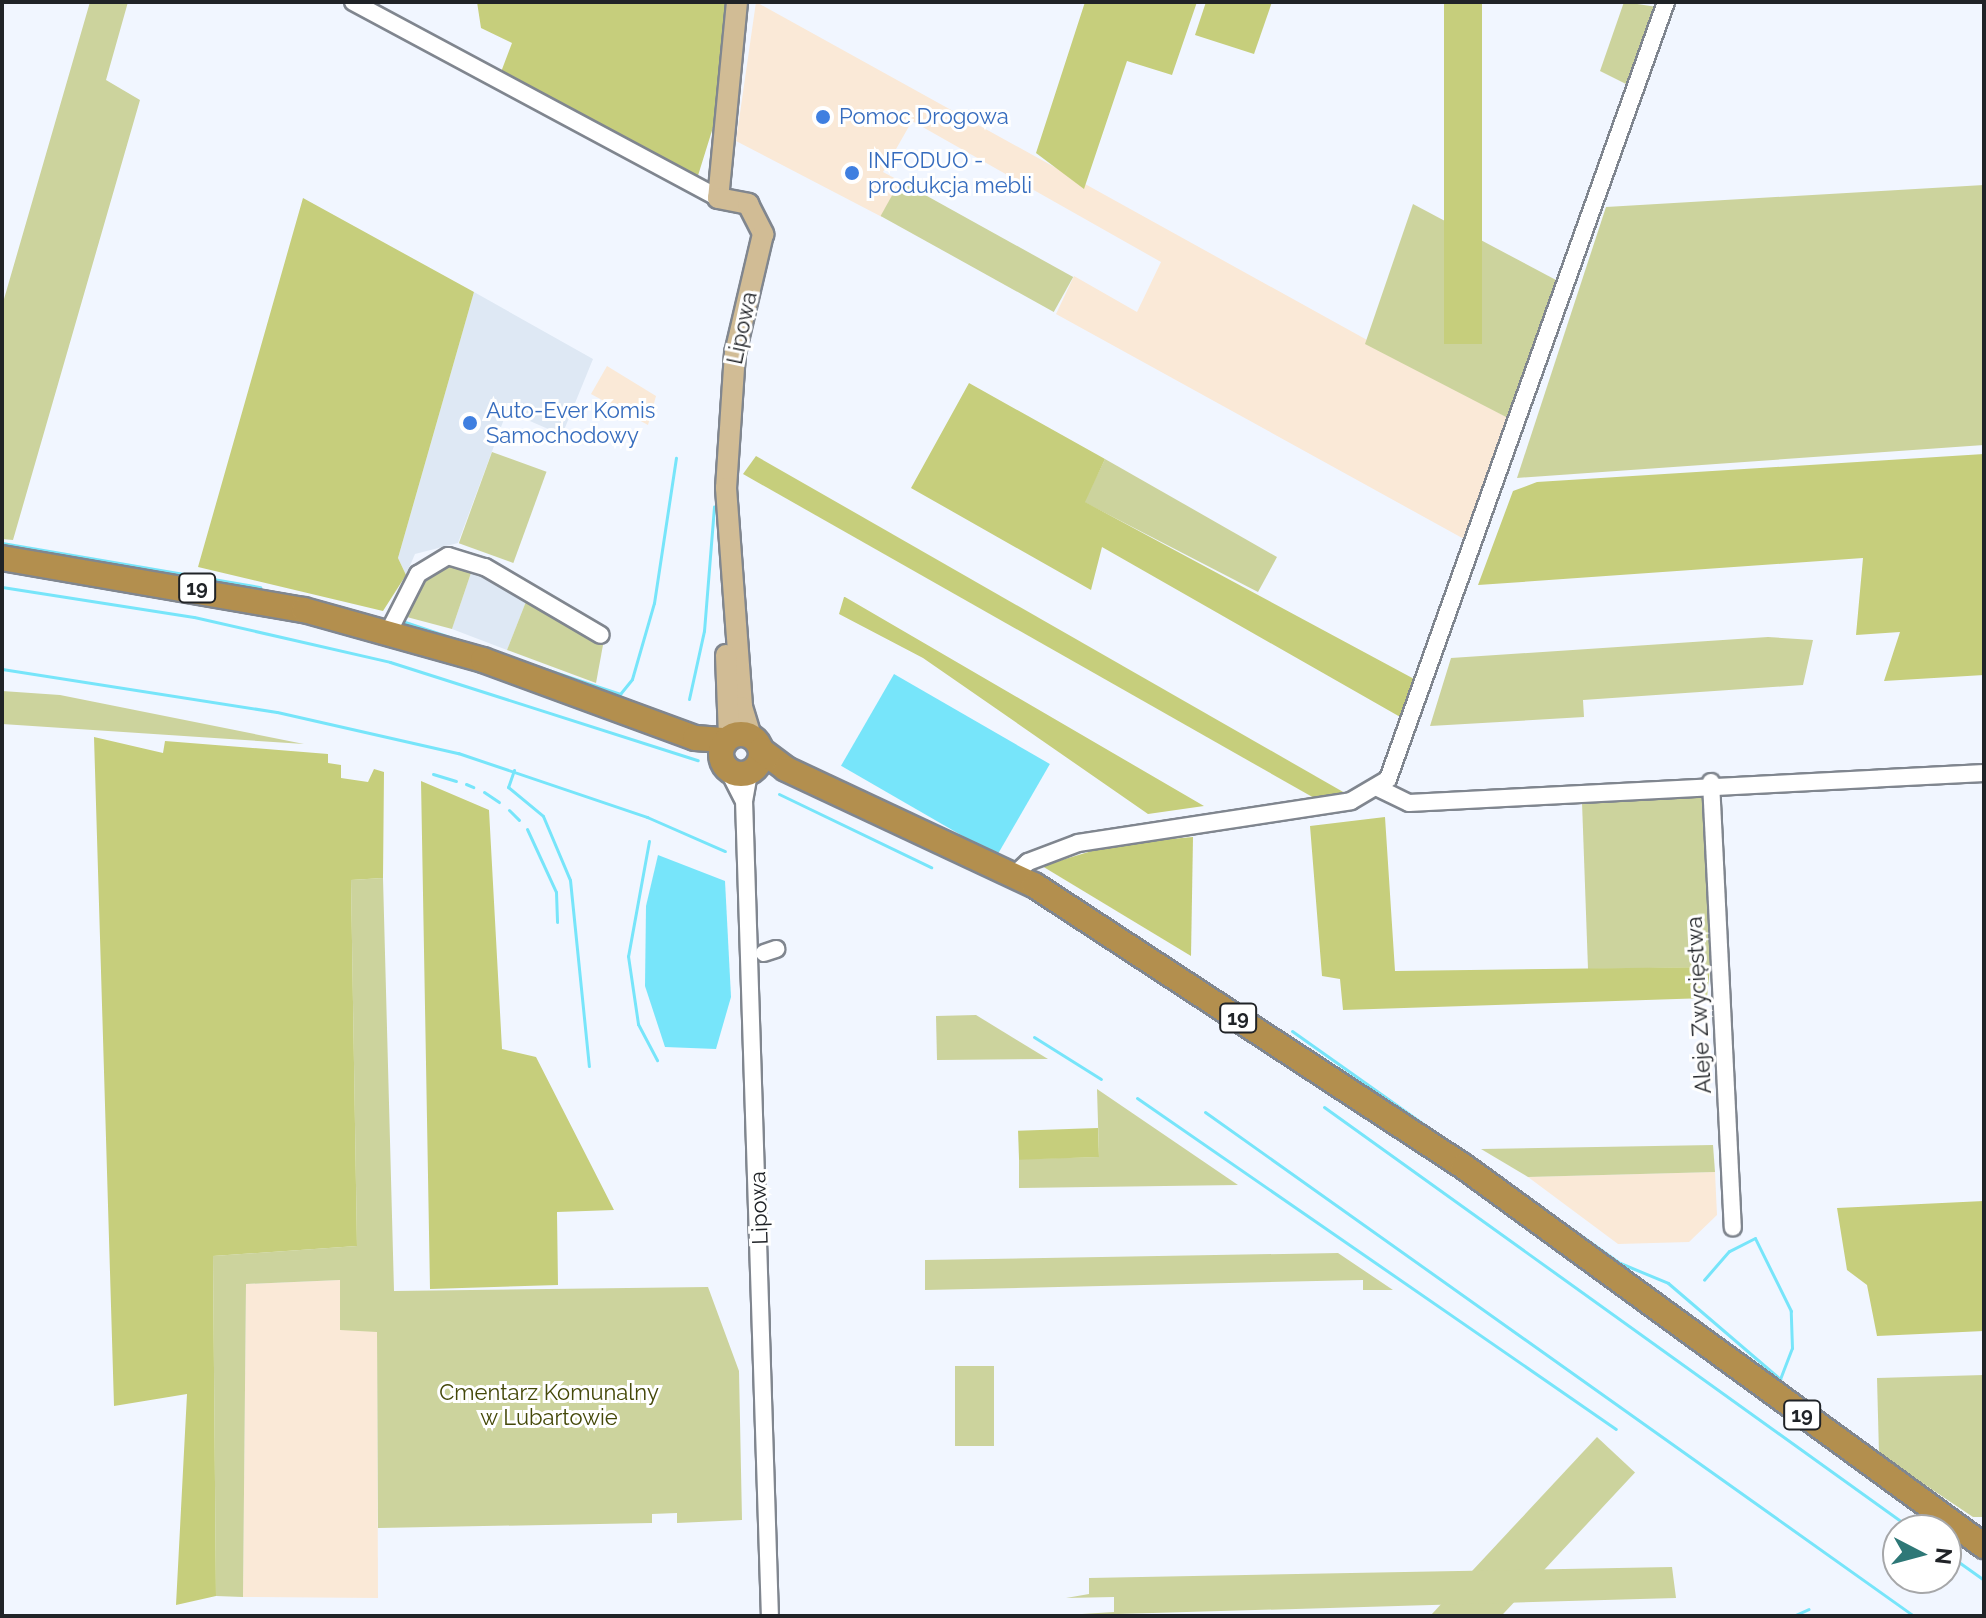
<!DOCTYPE html>
<html>
<head>
<meta charset="utf-8">
<style>
  body { margin:0 }
  #map { position:relative; width:1986px; height:1618px; overflow:hidden; background:#f1f6ff; font-family:Raleway,sans-serif }
  div>[style] { position:absolute }
  [style*='--x'] { left:calc(var(--x)*1px); top:calc(var(--y)*1px); width:calc(var(--w)*1px); rotate:calc(var(--a)*1deg) }
  .built>* { inset:0; background:#dee8f4 }
  .industrial>* { inset:0; background:#fae9d7 }
  .green>* { inset:0; background:#ccd39d; transform-origin:0 0 }
  .forest>* { inset:0; background:#c6ce7c; transform-origin:0 0 }
  .water>* { inset:0; background:#77e5fa; transform-origin:0 0 }
  .stream>* { height:3px; margin:-1.5px; padding:0 1.5px; transform-origin:1.5px; border-radius:1.5px; background:#77e5fa }
  .roads { filter:drop-shadow(2px 0 #80868f) drop-shadow(-2px 0 #80868f) drop-shadow(0 2px #80868f) drop-shadow(0 -2px #80868f) }
  .minor>* { height:16px; margin:-8px; padding:0 8px; transform-origin:8px; border-radius:8px; background:#fff }
  .major>* { height:20px; margin:-10px; padding:0 10px; transform-origin:10px; border-radius:10px; background:#d1bc95 }
  .highway>* { height:24px; margin:-12px; padding:0 12px; transform-origin:12px; border-radius:12px; background:#b38f4e }
  .highway>.ring { margin:-12px; padding:0; box-sizing:content-box; background:none; border:24px solid #b38f4e; border-radius:50% }
  .dots>* { width:22px; height:22px; translate:-50% -50%; box-sizing:border-box; border:4px solid #fff; border-radius:50% }
  span { translate:-50% -50%; white-space:nowrap; text-align:center; line-height:1.15; -webkit-text-stroke:6px #fff; paint-order:stroke }
  .shield-label span { padding:2px 6px; background:#fff; border:2px solid; border-radius:6px; -webkit-text-stroke-width:0 }
  .shield-label { font-size:20px; color:#202327; font-weight:700 }
  .shop-label { font-size:22px; color:#366cbe }
  .left { translate:0 -50%; text-align:left }
  .street-label { font-size:22px; color:#202327 }
  .park-label { font-size:22px; color:#444808 }
  .frame { position:absolute; inset:0; border:4px solid #202327; pointer-events:none }
  .north { position:absolute; left:1882px; top:1514px; width:80px; height:80px; box-sizing:border-box; background:#fff; border:2px solid #a6a7a9; border-radius:50%; rotate:96deg; font-size:22px; font-weight:700; line-height:32px; text-align:center; color:#202327 }
  .north::after { content:''; display:block; margin:auto; width:28px; height:36px; background:#2e7877; clip-path:polygon(50% 0,100% 100%,50% 72%,0 100%) }
</style>
</head>
<body>
<div id="map">
  <div class="built">
    <div style="clip-path:polygon(474px 292px,593px 359px,562px 435px,507px 411px,458px 543px,415px 554px,406px 575px,398px 558px)"></div>
    <div style="clip-path:polygon(473px 567px,527px 599px,507px 650px,452px 629px)"></div>
  </div>
  <div class="industrial">
    <div style="clip-path:polygon(756px 2px,1508px 418px,1464px 539px,1056px 314px,1074px 276px,1137px 312px,1161px 262px,912px 121px,883px 172px,900px 181px,882px 217px,736px 141px)"></div>
    <div style="clip-path:polygon(607px 366px,656px 396px,648px 425px,591px 394px)"></div>
    <div style="clip-path:polygon(1715px 1172px,1717px 1215px,1689px 1242px,1618px 1244px,1528px 1177px)"></div>
    <div style="clip-path:polygon(340px 1280px,377px 1331px,378px 1598px,243px 1597px,246px 1284px)"></div>
  </div>
  <div class="green">
    <div style="clip-path:polygon(90px 2px,128px 2px,106px 80px,140px 100px,13px 540px,2px 539px,2px 306px)"></div>
    <div style="clip-path:polygon(1624px 2px,1657px 7px,1628px 85px,1600px 71px)"></div>
    <div style="left:900px;top:181px;width:198px;height:40px;rotate:29deg"></div>
    <div style="clip-path:polygon(1984px 185px,1984px 445px,1517px 478px,1606px 207px)"></div>
    <div style="clip-path:polygon(1413px 204px,1556px 280px,1508px 418px,1365px 344px)"></div>
    <div style="left:492px;top:452px;width:58px;height:97px;rotate:20deg"></div>
    <div style="clip-path:polygon(1105px 459px,1277px 557px,1258px 592px,1084px 502px)"></div>
    <div style="clip-path:polygon(448px 564px,473px 567px,452px 629px,403px 616px,421px 583px)"></div>
    <div style="clip-path:polygon(527px 599px,603px 645px,596px 683px,507px 650px)"></div>
    <div style="clip-path:polygon(1768px 637px,1813px 640px,1803px 685px,1583px 700px,1584px 717px,1430px 726px,1451px 658px)"></div>
    <div style="clip-path:polygon(2px 691px,60px 695px,304px 744px,2px 724px)"></div>
    <div style="clip-path:polygon(1693px 794px,1704px 798px,1710px 967px,1588px 969px,1582px 802px)"></div>
    <div style="clip-path:polygon(383px 878px,394px 1291px,708px 1287px,739px 1371px,742px 1520px,677px 1523px,677px 1513px,652px 1514px,652px 1523px,378px 1528px,377px 1332px,340px 1330px,340px 1280px,246px 1284px,243px 1597px,216px 1596px,213px 1256px,357px 1246px,351px 880px)"></div>
    <div style="clip-path:polygon(976px 1015px,1048px 1059px,937px 1060px,936px 1016px)"></div>
    <div style="clip-path:polygon(1097px 1089px,1238px 1185px,1019px 1188px,1019px 1159px,1099px 1157px)"></div>
    <div style="clip-path:polygon(1713px 1145px,1715px 1172px,1528px 1177px,1481px 1149px)"></div>
    <div style="clip-path:polygon(1338px 1253px,1393px 1290px,1363px 1290px,1363px 1280px,925px 1290px,925px 1260px)"></div>
    <div style="left:955px;top:1366px;width:39px;height:80px"></div>
    <div style="clip-path:polygon(1984px 1375px,1984px 1517px,1973px 1517px,1879px 1454px,1877px 1378px)"></div>
    <div style="left:1597px;top:1437px;width:52px;height:277px;rotate:43deg"></div>
    <div style="clip-path:polygon(1672px 1567px,1676px 1598px,1050px 1616px,1114px 1612px,1114px 1597px,1066px 1598px,1089px 1594px,1089px 1578px)"></div>
  </div>
  <div class="forest">
    <div style="clip-path:polygon(477px 2px,726px 2px,715px 121px,696px 182px,501px 72px,512px 43px,481px 28px)"></div>
    <div style="clip-path:polygon(1085px 2px,1197px 2px,1172px 75px,1127px 61px,1084px 189px,1036px 153px)"></div>
    <div style="clip-path:polygon(1206px 2px,1272px 2px,1254px 54px,1195px 35px)"></div>
    <div style="left:1444px;top:2px;width:38px;height:342px"></div>
    <div style="clip-path:polygon(303px 198px,474px 292px,398px 558px,406px 575px,383px 611px,198px 567px)"></div>
    <div style="clip-path:polygon(969px 383px,1105px 459px,1085px 502px,1416px 680px,1402px 718px,1102px 547px,1091px 590px,911px 488px)"></div>
    <div style="clip-path:polygon(1984px 454px,1984px 675px,1884px 681px,1900px 632px,1856px 635px,1863px 558px,1478px 585px,1513px 491px,1537px 482px)"></div>
    <div style="clip-path:polygon(756px 456px,1345px 793px,1316px 799px,743px 474px)"></div>
    <div style="clip-path:polygon(844px 597px,845px 597px,1204px 806px,1148px 814px,923px 658px,839px 614px)"></div>
    <div style="clip-path:polygon(94px 737px,163px 753px,165px 741px,328px 754px,328px 763px,341px 765px,341px 778px,368px 782px,374px 769px,384px 772px,383px 878px,351px 880px,357px 1246px,213px 1256px,216px 1596px,176px 1605px,187px 1394px,114px 1406px)"></div>
    <div style="clip-path:polygon(421px 781px,489px 810px,502px 1049px,536px 1057px,614px 1210px,557px 1212px,558px 1285px,430px 1289px)"></div>
    <div style="clip-path:polygon(1385px 817px,1395px 971px,1710px 967px,1707px 998px,1343px 1010px,1340px 979px,1322px 976px,1310px 826px)"></div>
    <div style="clip-path:polygon(1193px 837px,1191px 956px,1042px 866px,1115px 844px)"></div>
    <div style="left:1098px;top:1128px;width:29px;height:80px;rotate:88deg"></div>
    <div style="clip-path:polygon(1984px 1201px,1984px 1331px,1877px 1336px,1867px 1285px,1847px 1270px,1837px 1208px)"></div>
  </div>
  <div class="water">
    <div style="left:894px;top:674px;width:180px;height:106px;rotate:30deg"></div>
    <div style="clip-path:polygon(658px 855px,725px 881px,731px 997px,716px 1049px,665px 1047px,645px 986px,646px 906px)"></div>
  </div>
  <div class="stream">
    <div style="--x:2;--y:543;--w:262;--a:9.7"></div>
    <div style="--x:2;--y:587;--w:194;--a:8.9"></div>
    <div style="--x:194;--y:617;--w:201;--a:12.9"></div>
    <div style="--x:390;--y:662;--w:323;--a:17.7"></div>
    <div style="--x:405;--y:622;--w:227;--a:18.5"></div>
    <div style="--x:620;--y:694;--w:19;--a:-51"></div>
    <div style="--x:632;--y:679;--w:79;--a:-73.9"></div>
    <div style="--x:654;--y:603;--w:147;--a:-81.4"></div>
    <div style="--x:2;--y:669;--w:278;--a:8.9"></div>
    <div style="--x:277;--y:712;--w:186;--a:12.8"></div>
    <div style="--x:458;--y:753;--w:200;--a:18.7"></div>
    <div style="--x:647;--y:817;--w:85;--a:23.6"></div>
    <div style="--x:689;--y:699;--w:70;--a:-77.6"></div>
    <div style="--x:704;--y:631;--w:125;--a:-85.4"></div>
    <div style="--x:514;--y:770;--w:18;--a:109"></div>
    <div style="--x:508;--y:787;--w:45;--a:39.6"></div>
    <div style="--x:543;--y:816;--w:69;--a:67.1"></div>
    <div style="--x:570;--y:880;--w:187;--a:84.2"></div>
    <div style="--x:433;--y:774;--w:24;--a:17"></div>
    <div style="--x:466;--y:784;--w:8;--a:23"></div>
    <div style="--x:484;--y:792;--w:18;--a:34"></div>
    <div style="--x:779;--y:794;--w:169;--a:25.7"></div>
    <div style="--x:509;--y:810;--w:14;--a:45"></div>
    <div style="--x:527;--y:829;--w:69;--a:65.3"></div>
    <div style="--x:556;--y:892;--w:30;--a:88"></div>
    <div style="--x:649;--y:841;--w:117;--a:100.3"></div>
    <div style="--x:628;--y:956;--w:69;--a:81.6"></div>
    <div style="--x:638;--y:1024;--w:41;--a:62.2"></div>
    <div style="--x:1292;--y:1031;--w:402;--a:35.3"></div>
    <div style="--x:1620;--y:1263;--w:52;--a:22.6"></div>
    <div style="--x:1668;--y:1283;--w:148;--a:40.6"></div>
    <div style="--x:1780;--y:1379;--w:33;--a:-69"></div>
    <div style="--x:1792;--y:1348;--w:37;--a:-92"></div>
    <div style="--x:1791;--y:1311;--w:81;--a:-116.3"></div>
    <div style="--x:1755;--y:1238;--w:29;--a:153"></div>
    <div style="--x:1729;--y:1251;--w:38;--a:131"></div>
    <div style="--x:1034;--y:1037;--w:79;--a:32.1"></div>
    <div style="--x:1137;--y:1098;--w:582;--a:34.65"></div>
    <div style="--x:1324;--y:1107;--w:725;--a:35.68"></div>
    <div style="--x:1205;--y:1112;--w:870;--a:35.41"></div>
    <div style="--x:1946;--y:1553;--w:47;--a:35.4"></div>
    <div style="--x:1793;--y:1616;--w:17;--a:-24"></div>
  </div>
  <div class="roads">
    <div class="minor">
      <div style="--x:353;--y:2;--w:414;--a:28.2"></div>
      <div style="--x:389;--y:631;--w:64;--a:-63"></div>
      <div style="--x:418;--y:574;--w:35;--a:-31"></div>
      <div style="--x:448;--y:556;--w:39;--a:17"></div>
      <div style="--x:485;--y:567;--w:134;--a:30.4"></div>
      <div style="--x:728;--y:770;--w:33;--a:63"></div>
      <div style="--x:749;--y:773;--w:27;--a:100"></div>
      <div style="--x:744;--y:800;--w:816;--a:88.18"></div>
      <div style="--x:1711;--y:782;--w:446;--a:87.2"></div>
      <div style="--x:1378;--y:788;--w:34;--a:26"></div>
      <div style="--x:1409;--y:803;--w:576;--a:-2.99"></div>
      <div style="--x:1014;--y:875;--w:19;--a:-43"></div>
      <div style="--x:1028;--y:862;--w:53;--a:-20.8"></div>
      <div style="--x:1078;--y:843;--w:276;--a:-8.7"></div>
      <div style="--x:1351;--y:801;--w:43;--a:-30.7"></div>
      <div style="--x:1388;--y:779;--w:825;--a:-70.31"></div>
      <div style="--x:764;--y:953;--w:13;--a:-18"></div>
    </div>
    <div class="major">
      <div style="--x:737;--y:2;--w:197;--a:95.5"></div>
      <div style="--x:718;--y:198;--w:31;--a:11"></div>
      <div style="--x:748;--y:204;--w:34;--a:63"></div>
      <div style="--x:763;--y:234;--w:122;--a:103.2"></div>
      <div style="--x:735;--y:353;--w:135;--a:93.8"></div>
      <div style="--x:726;--y:488;--w:220;--a:85.8"></div>
      <div style="--x:742;--y:707;--w:31;--a:73"></div>
      <div style="--x:726;--y:655;--w:83;--a:87.9"></div>
    </div>
    <div class="highway">
      <div style="--x:2;--y:558;--w:306;--a:9.8"></div>
      <div style="--x:304;--y:610;--w:186;--a:15.6"></div>
      <div style="--x:483;--y:660;--w:226;--a:20.2"></div>
      <div style="--x:695;--y:738;--w:31;--a:4"></div>
      <div class="ring" style="left:721px;top:734px;width:16px;height:16px"></div>
      <div style="--x:761;--y:750;--w:31;--a:37"></div>
      <div style="--x:786;--y:769;--w:274;--a:25.1"></div>
      <div style="--x:1034;--y:885;--w:513;--a:33.23"></div>
      <div style="--x:1463;--y:1166;--w:645;--a:36.11"></div>
    </div>
  </div>
  <div class="dots">
    <div style="left:823px;top:117px;background:#3f7fe0"></div>
    <div style="left:852px;top:173px;background:#3f7fe0"></div>
    <div style="left:470px;top:423px;background:#3f7fe0"></div>
  </div>
  <div class="shield-label">
    <span style="left:197px;top:588px">19</span>
    <span style="left:1238px;top:1018px">19</span>
    <span style="left:1802px;top:1415px">19</span>
  </div>
  <div class="shop-label">
    <span class="left" style="left:839px;top:117px">Pomoc Drogowa</span>
    <span class="left" style="left:868px;top:173px">INFODUO -<br>produkcja mebli</span>
    <span class="left" style="left:486px;top:423px">Auto-Ever Komis<br>Samochodowy</span>
  </div>
  <div class="street-label">
    <span style="left:742px;top:328px;rotate:-78deg">Lipowa</span>
    <span style="left:1699px;top:1005px;rotate:-93deg">Aleje Zwycięstwa</span>
    <span style="left:759px;top:1208px;rotate:-92deg">Lipowa</span>
  </div>
  <div class="park-label">
    <span style="left:549px;top:1405px">Cmentarz Komunalny<br>w Lubartowie</span>
  </div>
  <div class="frame"></div>
  <div class="north">N</div>
</div>
</body>
</html>
